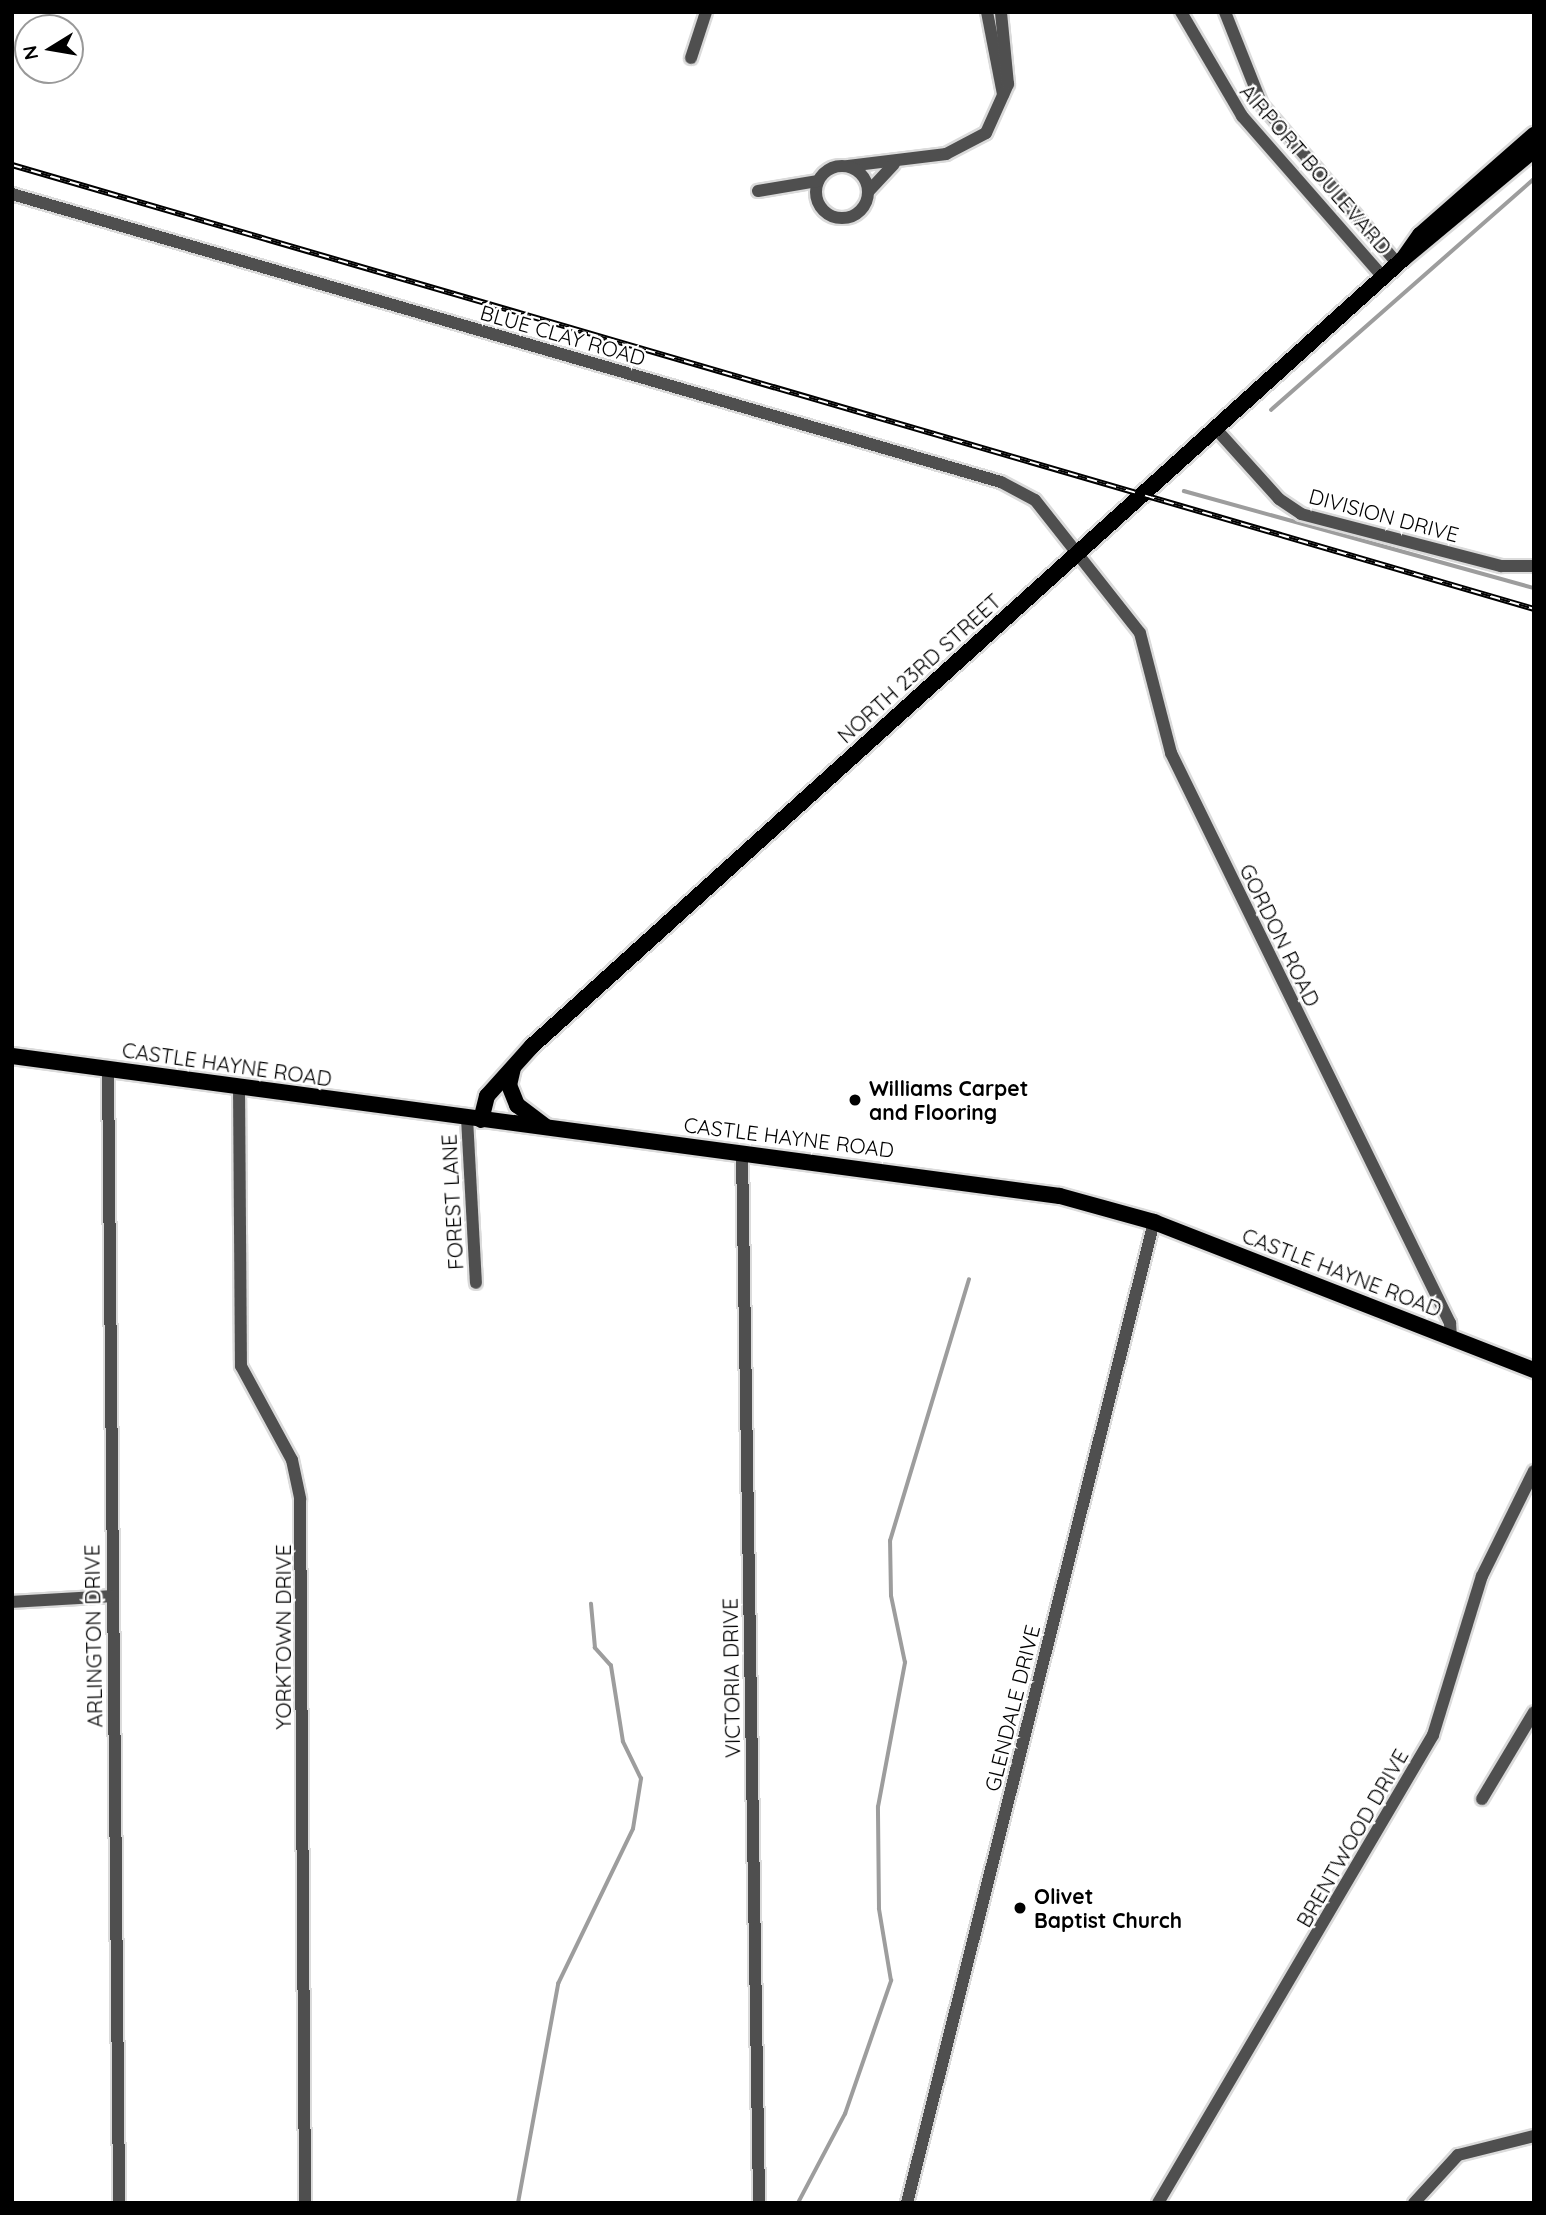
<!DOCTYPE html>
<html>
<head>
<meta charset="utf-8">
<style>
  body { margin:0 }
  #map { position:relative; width:1546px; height:2215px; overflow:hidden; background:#fff; font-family:Quicksand,sans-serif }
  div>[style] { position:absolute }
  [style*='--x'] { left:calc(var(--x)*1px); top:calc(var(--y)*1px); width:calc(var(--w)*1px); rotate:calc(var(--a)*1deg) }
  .stream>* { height:3.5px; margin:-1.75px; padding:0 1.75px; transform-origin:1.75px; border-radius:1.75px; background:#9d9d9d }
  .roads { filter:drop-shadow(2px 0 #dbdbdb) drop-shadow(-2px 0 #dbdbdb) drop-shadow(0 2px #dbdbdb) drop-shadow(0 -2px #dbdbdb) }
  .minor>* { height:12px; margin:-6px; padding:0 6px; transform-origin:6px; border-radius:6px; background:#4f4f4f }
  .minor>.ring { margin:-6px; padding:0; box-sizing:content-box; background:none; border:12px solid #4f4f4f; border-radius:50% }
  .major>* { height:16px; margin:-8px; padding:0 8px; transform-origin:8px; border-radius:8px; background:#000 }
  .rail>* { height:6px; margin-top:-3px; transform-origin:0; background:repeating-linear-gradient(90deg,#fff 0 10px,#000 0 20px); box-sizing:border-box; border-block:2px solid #000 }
  .dots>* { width:19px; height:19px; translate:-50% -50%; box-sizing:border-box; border:4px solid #fff; border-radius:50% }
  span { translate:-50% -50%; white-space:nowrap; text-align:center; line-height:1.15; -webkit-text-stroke:5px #fff; paint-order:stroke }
  .street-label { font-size:21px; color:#000 }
  .poi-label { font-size:21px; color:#000; font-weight:700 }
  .left { translate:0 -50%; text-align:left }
  .frame { position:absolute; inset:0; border:14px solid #000; pointer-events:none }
  .north { position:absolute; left:14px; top:14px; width:70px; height:70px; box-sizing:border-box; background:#fff; border:2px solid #999; border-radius:50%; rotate:259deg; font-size:19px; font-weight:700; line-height:28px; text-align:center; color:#000 }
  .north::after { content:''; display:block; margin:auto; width:24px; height:32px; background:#000; clip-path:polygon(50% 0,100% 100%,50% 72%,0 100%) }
</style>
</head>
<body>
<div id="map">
  <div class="stream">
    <div style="--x:1271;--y:410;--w:350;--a:-41.3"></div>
    <div style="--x:1184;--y:491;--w:363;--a:15.5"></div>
    <div style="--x:12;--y:1539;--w:42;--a:90"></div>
    <div style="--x:518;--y:2203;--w:223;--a:-79.6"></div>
    <div style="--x:558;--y:1984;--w:172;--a:-64.2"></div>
    <div style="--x:633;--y:1829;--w:51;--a:-80.9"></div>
    <div style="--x:641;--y:1779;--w:41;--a:-115.9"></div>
    <div style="--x:623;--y:1742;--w:77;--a:-99"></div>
    <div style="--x:611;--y:1666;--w:24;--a:-132"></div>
    <div style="--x:595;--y:1648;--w:44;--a:-95.2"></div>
    <div style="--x:798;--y:2203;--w:101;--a:-62.2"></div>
    <div style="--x:845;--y:2114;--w:141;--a:-70.9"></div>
    <div style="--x:891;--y:1981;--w:73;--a:-99.5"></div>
    <div style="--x:879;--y:1909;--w:102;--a:-90.6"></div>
    <div style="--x:878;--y:1807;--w:147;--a:-79.4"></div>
    <div style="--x:905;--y:1663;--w:68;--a:-101.8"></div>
    <div style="--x:891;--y:1596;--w:55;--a:-91"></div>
    <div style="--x:890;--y:1541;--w:273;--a:-73.2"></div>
  </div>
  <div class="roads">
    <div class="minor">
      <div style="--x:987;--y:12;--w:84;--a:79"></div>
      <div style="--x:1181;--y:12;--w:121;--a:59.6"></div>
      <div style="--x:1242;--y:116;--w:214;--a:48.8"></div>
      <div style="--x:1225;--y:12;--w:100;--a:68.3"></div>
      <div style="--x:1262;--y:105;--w:209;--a:49.5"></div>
      <div style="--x:691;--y:58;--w:48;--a:-71.9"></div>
      <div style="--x:848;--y:166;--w:99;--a:-7"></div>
      <div style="--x:946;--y:154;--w:45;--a:-27.7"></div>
      <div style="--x:986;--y:133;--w:54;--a:-65.8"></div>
      <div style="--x:1008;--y:84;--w:72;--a:-95.6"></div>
      <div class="ring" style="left:816px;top:166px;width:40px;height:40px"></div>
      <div style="--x:758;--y:191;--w:61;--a:-9.5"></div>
      <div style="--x:868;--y:192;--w:38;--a:-47"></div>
      <div style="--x:12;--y:194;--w:1030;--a:16.24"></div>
      <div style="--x:1001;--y:482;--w:38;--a:28"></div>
      <div style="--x:1035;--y:500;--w:169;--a:51.7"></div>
      <div style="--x:1140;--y:633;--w:124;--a:75.5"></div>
      <div style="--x:1171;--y:753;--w:635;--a:63.92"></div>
      <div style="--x:1450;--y:1323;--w:14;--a:86"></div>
      <div style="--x:1216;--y:429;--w:94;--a:48"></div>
      <div style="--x:1279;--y:499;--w:27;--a:34"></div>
      <div style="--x:1301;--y:514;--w:207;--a:14.6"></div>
      <div style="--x:1501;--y:566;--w:33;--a:0"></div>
      <div style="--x:108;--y:1068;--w:1135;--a:89.44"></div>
      <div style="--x:239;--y:1086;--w:280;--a:89.6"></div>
      <div style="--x:241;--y:1366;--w:107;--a:61.5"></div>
      <div style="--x:292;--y:1460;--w:40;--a:78"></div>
      <div style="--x:300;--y:1499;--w:704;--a:89.59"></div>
      <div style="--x:467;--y:1118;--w:165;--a:86.9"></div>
      <div style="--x:742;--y:1152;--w:1051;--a:89.07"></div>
      <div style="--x:12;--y:1602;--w:100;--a:-3.4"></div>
      <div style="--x:1482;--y:1799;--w:101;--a:-59.1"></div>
      <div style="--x:907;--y:2203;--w:1012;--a:-75.87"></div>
      <div style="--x:1158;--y:2203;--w:543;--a:-59.56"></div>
      <div style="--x:1433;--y:1735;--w:166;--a:-72.9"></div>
      <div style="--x:1482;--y:1576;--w:117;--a:-63.7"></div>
      <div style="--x:1414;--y:2203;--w:65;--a:-47.5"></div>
      <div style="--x:1458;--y:2155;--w:78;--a:-14"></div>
    </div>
    <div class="major">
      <div style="--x:1403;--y:259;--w:29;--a:-55"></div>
      <div style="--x:1420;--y:235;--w:152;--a:-41.3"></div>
      <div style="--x:12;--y:1056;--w:1057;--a:7.61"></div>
      <div style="--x:1060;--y:1196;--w:98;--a:15.5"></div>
      <div style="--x:1154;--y:1222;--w:408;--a:21.3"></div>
      <div style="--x:513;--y:1068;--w:17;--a:103"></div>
      <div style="--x:509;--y:1085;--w:22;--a:68"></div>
      <div style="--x:517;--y:1105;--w:36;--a:37"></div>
      <div style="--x:481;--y:1120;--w:25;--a:-76"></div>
      <div style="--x:487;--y:1096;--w:67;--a:-48"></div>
      <div style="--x:532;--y:1046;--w:1174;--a:-42.1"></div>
      <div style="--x:1403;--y:259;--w:170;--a:-39.8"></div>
    </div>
  </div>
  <div class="rail">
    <div style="--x:12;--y:165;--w:1585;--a:16.26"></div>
  </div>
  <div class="dots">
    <div style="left:855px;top:1100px;background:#000"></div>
    <div style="left:1020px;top:1908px;background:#000"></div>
  </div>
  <div class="street-label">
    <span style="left:1316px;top:169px;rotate:49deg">AIRPORT BOULEVARD</span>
    <span style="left:563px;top:335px;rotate:16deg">BLUE CLAY ROAD</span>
    <span style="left:1384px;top:515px;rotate:15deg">DIVISION DRIVE</span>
    <span style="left:919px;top:668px;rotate:-42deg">NORTH 23RD STREET</span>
    <span style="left:1280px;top:935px;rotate:64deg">GORDON ROAD</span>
    <span style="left:227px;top:1064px;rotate:8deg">CASTLE HAYNE ROAD</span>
    <span style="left:789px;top:1137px;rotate:7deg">CASTLE HAYNE ROAD</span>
    <span style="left:452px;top:1202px;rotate:-93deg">FOREST LANE</span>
    <span style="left:1342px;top:1272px;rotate:21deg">CASTLE HAYNE ROAD</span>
    <span style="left:93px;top:1636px;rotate:-91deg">ARLINGTON DRIVE</span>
    <span style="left:283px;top:1637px;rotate:-90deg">YORKTOWN DRIVE</span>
    <span style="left:731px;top:1678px;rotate:-91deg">VICTORIA DRIVE</span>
    <span style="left:1012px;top:1708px;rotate:-76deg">GLENDALE DRIVE</span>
    <span style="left:1352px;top:1838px;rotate:-60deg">BRENTWOOD DRIVE</span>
  </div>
  <div class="poi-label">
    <span class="left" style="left:869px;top:1100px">Williams Carpet<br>and Flooring</span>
    <span class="left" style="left:1034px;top:1908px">Olivet<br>Baptist Church</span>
  </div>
  <div class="frame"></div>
  <div class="north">N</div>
</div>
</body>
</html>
